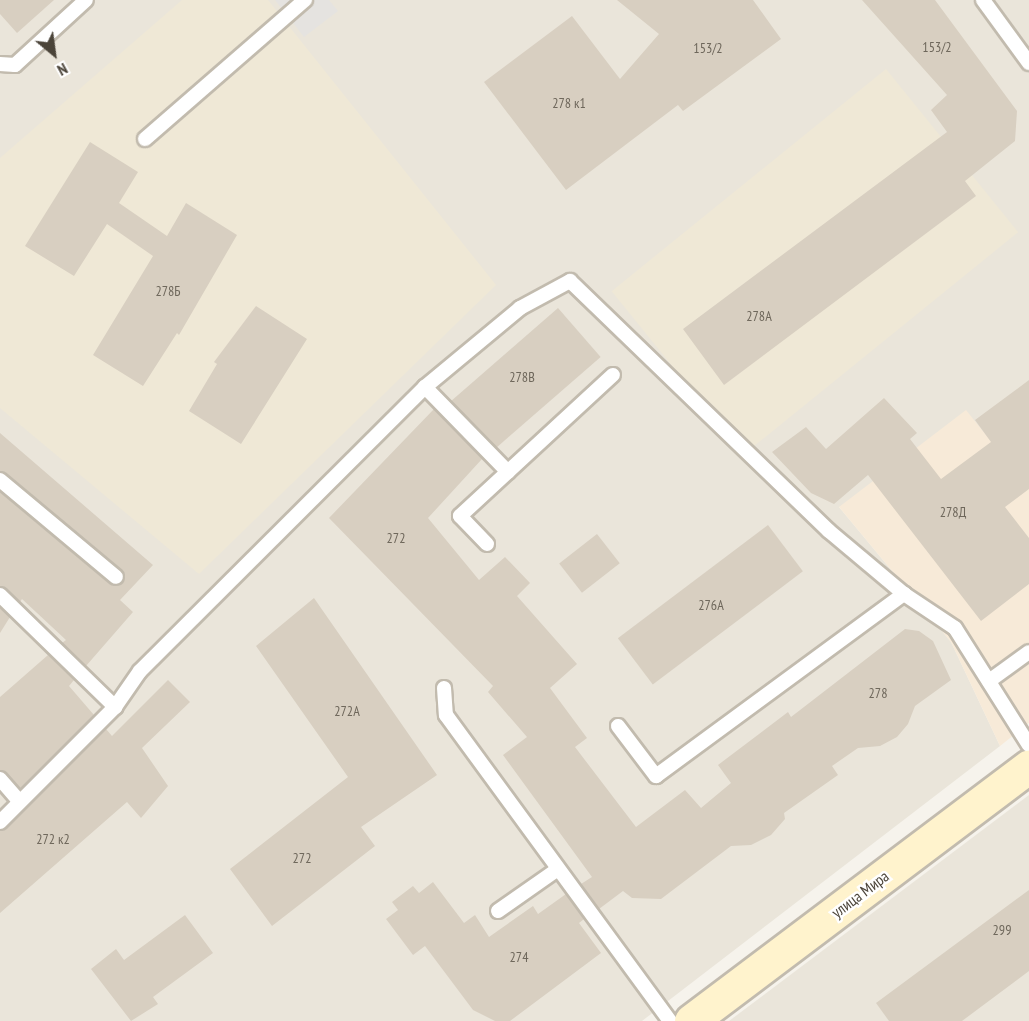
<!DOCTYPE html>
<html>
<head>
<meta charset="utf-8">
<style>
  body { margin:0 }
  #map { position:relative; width:1029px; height:1021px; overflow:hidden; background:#f6f3ec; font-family:"PT Sans Narrow",sans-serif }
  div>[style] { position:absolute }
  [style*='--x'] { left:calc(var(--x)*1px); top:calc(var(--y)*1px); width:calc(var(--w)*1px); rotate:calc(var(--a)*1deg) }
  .residential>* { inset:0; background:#eae5da }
  .commercial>* { inset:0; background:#f7ead8 }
  .education>* { inset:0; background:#efe8d6; transform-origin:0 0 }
  .parking>* { inset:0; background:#e5e3e0 }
  .building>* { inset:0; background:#d8cfc1; transform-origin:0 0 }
  .roads { filter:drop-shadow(2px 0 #c2bbae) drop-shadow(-2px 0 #c2bbae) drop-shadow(0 2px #c2bbae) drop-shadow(0 -2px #c2bbae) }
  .service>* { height:14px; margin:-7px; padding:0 7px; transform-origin:7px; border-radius:7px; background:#fff }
  .secondary>* { height:33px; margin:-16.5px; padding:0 16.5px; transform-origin:16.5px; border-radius:16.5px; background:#fff3cd }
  span { translate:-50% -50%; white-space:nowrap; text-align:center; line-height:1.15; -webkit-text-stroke:5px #fff; paint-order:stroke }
  .number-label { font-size:14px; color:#6e675b }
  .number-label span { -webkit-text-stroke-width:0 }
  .street-label { font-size:16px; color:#4b4439 }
  .north { position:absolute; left:24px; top:24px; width:60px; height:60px; -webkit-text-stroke:4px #fff; paint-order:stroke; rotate:151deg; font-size:16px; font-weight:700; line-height:24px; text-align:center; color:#4b4439 }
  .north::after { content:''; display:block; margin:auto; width:21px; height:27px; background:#4b4439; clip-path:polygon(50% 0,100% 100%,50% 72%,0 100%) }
</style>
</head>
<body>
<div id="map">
  <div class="residential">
    <div style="clip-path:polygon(0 0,1029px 0,1029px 489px,839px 507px,951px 642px,1000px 746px,642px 1021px,0 1021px)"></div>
    <div style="clip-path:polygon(1029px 795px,1029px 1021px,729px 1021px)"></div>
  </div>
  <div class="commercial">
    <div style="clip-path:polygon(966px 410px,1029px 489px,1029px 723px,1000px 746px,951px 642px,839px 507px)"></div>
  </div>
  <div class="education">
    <div style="clip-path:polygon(182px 0,268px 0,496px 285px,199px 574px,0 408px,0 158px)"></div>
    <div style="left:886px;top:69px;width:210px;height:353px;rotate:51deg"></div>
  </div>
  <div class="parking">
    <div style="clip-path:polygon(275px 0,329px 0,338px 11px,304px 37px)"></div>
  </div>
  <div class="building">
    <div style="clip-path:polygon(0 0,54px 0,17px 33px,0 14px)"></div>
    <div style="clip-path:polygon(617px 0,753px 0,781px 39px,683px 111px,678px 105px,566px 190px,484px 82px,572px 16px,620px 79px,659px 34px)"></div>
    <div style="clip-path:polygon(862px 0,935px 0,1017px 111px,1015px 141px,965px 181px,976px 196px,724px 385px,683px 329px,947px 132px,931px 110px,947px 95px)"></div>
    <div style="clip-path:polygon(90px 142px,138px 172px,119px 203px,167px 236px,186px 203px,237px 235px,179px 335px,177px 333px,143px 386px,93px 355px,153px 256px,107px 224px,74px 276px,25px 246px)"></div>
    <div style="clip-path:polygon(256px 306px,307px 339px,241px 444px,189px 411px,217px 364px,214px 362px)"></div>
    <div style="left:558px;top:308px;width:65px;height:142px;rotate:49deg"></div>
    <div style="clip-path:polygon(1029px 380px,1029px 489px,1005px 507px,1029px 538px,1029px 584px,981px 621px,868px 475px,834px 504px,811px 493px,772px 452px,806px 427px,826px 449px,884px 398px,917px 433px,910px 439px,941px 479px,991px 442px,975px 420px)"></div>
    <div style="clip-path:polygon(434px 409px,482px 459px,428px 518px,479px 580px,505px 557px,530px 583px,517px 596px,577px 664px,550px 688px,587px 738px,575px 747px,636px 827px,685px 790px,701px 808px,731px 783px,718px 765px,788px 712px,791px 717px,905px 629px,919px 631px,933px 641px,951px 680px,915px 706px,908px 724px,897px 737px,880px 746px,858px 748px,832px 766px,838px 775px,784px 813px,785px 819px,771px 835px,751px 845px,731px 846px,661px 899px,632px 898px,623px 891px,599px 909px,581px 884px,592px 877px,503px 755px,527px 737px,488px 692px,493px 686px,329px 518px)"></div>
    <div style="clip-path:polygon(0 433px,153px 565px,120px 600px,133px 612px,86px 666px,62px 643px,66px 640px,22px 599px,20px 602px,0 586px,0 492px,110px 584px,122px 583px,124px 573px,0 471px)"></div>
    <div style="left:768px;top:525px;width:58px;height:188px;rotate:53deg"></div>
    <div style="left:597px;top:534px;width:37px;height:48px;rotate:52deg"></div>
    <div style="clip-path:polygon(314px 598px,437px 775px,361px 827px,375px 846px,272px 926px,230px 869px,348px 777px,256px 646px)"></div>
    <div style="clip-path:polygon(0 608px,10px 617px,0 633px)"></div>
    <div style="clip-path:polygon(48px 655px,74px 680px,69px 686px,94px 715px,20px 789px,0 770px,0 697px)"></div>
    <div style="clip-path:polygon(168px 680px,190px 702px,142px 748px,168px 786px,141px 818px,127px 802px,0 913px,0 831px,106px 729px,112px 736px)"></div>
    <div style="clip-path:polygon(433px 882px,464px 923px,475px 915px,489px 937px,533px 906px,538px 914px,566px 894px,584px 919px,579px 923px,601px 953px,510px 1021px,495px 1021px,473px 1010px,425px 946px,413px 955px,386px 919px,398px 910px,392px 902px,413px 886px,419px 893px)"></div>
    <div style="clip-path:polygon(1029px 890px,1029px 971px,962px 1021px,889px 1021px,876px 1003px)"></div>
    <div style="clip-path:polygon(185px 915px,213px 953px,153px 997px,158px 1004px,131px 1021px,91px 969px,116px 949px,124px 960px)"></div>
  </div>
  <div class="roads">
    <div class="service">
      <div style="--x:983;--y:0;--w:78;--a:53.9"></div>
      <div style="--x:0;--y:64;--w:15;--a:4"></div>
      <div style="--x:15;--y:65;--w:96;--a:-42.5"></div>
      <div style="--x:145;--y:139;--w:212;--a:-41"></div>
      <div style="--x:508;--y:472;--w:119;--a:-134.3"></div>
      <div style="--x:425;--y:387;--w:124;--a:-39.7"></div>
      <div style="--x:520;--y:308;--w:57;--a:-28.4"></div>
      <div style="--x:570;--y:281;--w:360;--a:44"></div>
      <div style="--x:829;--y:531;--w:98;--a:40"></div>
      <div style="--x:0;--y:480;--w:151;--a:39.9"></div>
      <div style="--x:487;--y:544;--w:39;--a:-134"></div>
      <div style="--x:460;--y:516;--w:208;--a:-42.7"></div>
      <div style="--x:0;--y:595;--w:161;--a:44.2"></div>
      <div style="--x:115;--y:707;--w:44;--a:-55.2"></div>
      <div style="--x:140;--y:671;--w:402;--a:-44.9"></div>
      <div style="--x:989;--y:681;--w:49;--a:-35.9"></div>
      <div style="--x:444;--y:688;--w:27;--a:86"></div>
      <div style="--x:446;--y:715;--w:379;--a:53.8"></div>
      <div style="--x:618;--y:726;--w:63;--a:52.8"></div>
      <div style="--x:656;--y:776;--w:308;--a:-36.3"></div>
      <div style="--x:904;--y:594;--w:61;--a:33.7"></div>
      <div style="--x:955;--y:628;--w:138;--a:57.7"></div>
      <div style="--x:0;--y:779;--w:30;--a:49"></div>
      <div style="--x:0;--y:822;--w:163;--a:-45"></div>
      <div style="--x:498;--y:911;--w:73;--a:-35"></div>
    </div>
    <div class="secondary">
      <div style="--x:691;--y:1021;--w:423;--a:-37"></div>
    </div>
  </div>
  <div class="number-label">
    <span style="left:937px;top:47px">153/2</span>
    <span style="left:708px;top:48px">153/2</span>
    <span style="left:569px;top:103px">278 к1</span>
    <span style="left:168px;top:291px">278Б</span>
    <span style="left:759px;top:316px">278А</span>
    <span style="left:522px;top:377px">278В</span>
    <span style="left:953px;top:512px">278Д</span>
    <span style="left:396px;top:538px">272</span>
    <span style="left:711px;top:605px">276А</span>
    <span style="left:878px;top:693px">278</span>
    <span style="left:347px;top:711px">272А</span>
    <span style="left:53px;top:839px">272 к2</span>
    <span style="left:302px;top:858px">272</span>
    <span style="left:1002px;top:930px">299</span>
    <span style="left:519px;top:957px">274</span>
  </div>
  <div class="street-label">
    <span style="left:860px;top:894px;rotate:-37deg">улица Мира</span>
  </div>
  <div class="north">N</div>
</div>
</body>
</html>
